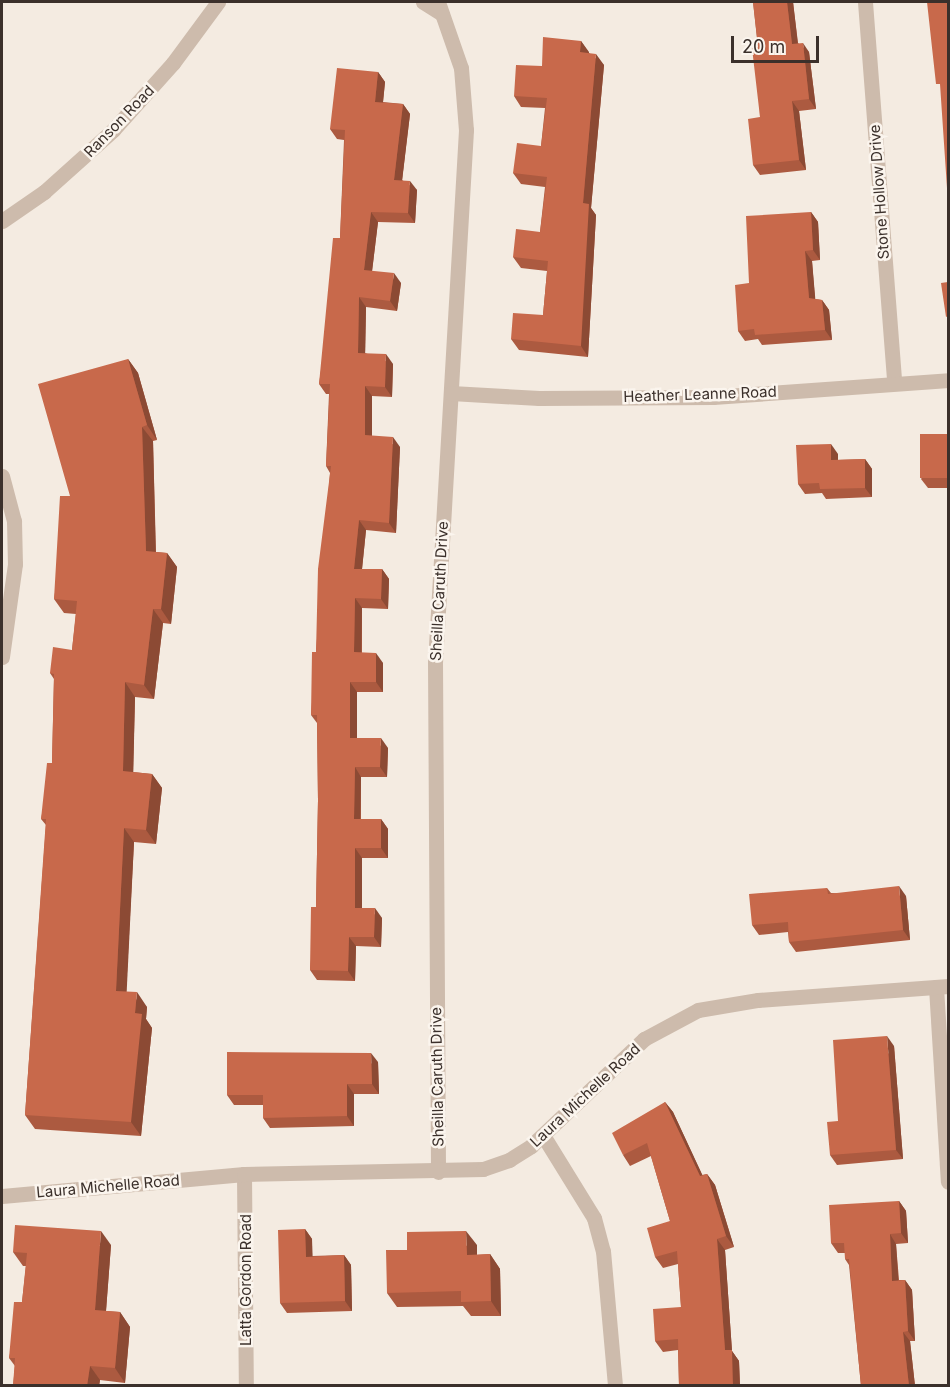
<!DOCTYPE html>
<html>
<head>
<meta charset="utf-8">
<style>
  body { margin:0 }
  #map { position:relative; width:950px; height:1387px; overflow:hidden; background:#f4ebe1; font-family:Inter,sans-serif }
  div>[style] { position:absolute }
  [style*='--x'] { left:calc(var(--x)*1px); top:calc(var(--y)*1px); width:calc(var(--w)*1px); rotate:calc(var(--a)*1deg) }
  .minor>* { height:15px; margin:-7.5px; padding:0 7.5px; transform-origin:7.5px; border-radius:7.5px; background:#cdbbac }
  .tertiary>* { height:15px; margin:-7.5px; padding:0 7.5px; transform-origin:7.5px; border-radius:7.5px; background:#cdbbac }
  .wall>* { inset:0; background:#ac5a40 }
  .shaded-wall>* { inset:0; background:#8c4a34 }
  .building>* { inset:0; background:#c8694b; transform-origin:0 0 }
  span { translate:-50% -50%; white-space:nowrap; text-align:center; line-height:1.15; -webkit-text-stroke:5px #fbf5ee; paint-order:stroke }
  .street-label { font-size:15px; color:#3b302b }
  .frame { position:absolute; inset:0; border:3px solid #3b302b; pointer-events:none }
  .scale { position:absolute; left:731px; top:36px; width:88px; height:27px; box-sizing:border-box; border:3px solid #3b302b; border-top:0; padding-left:8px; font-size:18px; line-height:21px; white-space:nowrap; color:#3b302b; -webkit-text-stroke:4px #fbf5ee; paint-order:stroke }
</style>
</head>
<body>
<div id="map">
  <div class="minor">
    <div style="--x:423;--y:2;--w:22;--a:32"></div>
    <div style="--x:438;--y:2;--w:70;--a:70.8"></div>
    <div style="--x:461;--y:68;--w:62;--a:85.4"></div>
    <div style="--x:466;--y:130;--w:533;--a:93.33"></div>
    <div style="--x:435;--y:662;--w:510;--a:89.66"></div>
    <div style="--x:865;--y:2;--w:382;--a:85.6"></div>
    <div style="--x:451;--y:393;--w:88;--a:3.3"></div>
    <div style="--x:539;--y:398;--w:174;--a:-0.3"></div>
    <div style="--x:713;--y:397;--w:236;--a:-4.1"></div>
    <div style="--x:2;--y:476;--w:47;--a:75.1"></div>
    <div style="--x:14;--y:521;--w:43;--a:88.7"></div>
    <div style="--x:15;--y:564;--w:94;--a:98"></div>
    <div style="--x:936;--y:987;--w:195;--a:86.5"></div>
    <div style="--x:544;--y:1137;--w:95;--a:58.3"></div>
    <div style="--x:594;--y:1218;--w:34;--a:75"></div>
    <div style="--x:603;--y:1251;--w:136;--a:84.9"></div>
    <div style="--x:244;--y:1174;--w:212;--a:89.5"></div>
    <div style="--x:2;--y:1196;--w:243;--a:-5.2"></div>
    <div style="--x:244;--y:1174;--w:239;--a:-1.2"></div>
    <div style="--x:483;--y:1169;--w:28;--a:-19"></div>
    <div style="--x:509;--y:1160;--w:26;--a:-32"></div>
    <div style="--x:531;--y:1146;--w:156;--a:-43.4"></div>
    <div style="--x:644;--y:1039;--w:61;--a:-28.2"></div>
    <div style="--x:698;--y:1010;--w:61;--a:-9.5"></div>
    <div style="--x:758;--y:1000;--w:191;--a:-4.2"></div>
  </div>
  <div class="tertiary">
    <div style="--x:2;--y:221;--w:51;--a:-34.6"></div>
    <div style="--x:44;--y:192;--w:93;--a:-41.9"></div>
    <div style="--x:113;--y:130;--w:90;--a:-48.2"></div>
    <div style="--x:173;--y:63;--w:76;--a:-53.6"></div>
  </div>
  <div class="wall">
    <div style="clip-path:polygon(753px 2px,793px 2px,798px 43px,809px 52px,816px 109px,799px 111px,806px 170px,760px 175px,753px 165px,760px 117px,758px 47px)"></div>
    <div style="clip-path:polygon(581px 41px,589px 53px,604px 65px,591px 208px,596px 215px,588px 357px,519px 350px,511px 339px,543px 315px,547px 271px,521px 268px,513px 257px,540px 232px,545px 187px,521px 184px,513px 173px,541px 146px,545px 108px,521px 107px,514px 96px,542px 66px)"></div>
    <div style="clip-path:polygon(378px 72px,385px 82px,383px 102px,403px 104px,410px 114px,402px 180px,417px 190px,415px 223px,378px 222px,372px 271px,401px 283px,397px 311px,366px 307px,365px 353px,393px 364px,392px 397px,372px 396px,372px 436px,400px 447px,396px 533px,366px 530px,362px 569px,382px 569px,389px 579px,388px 609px,362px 608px,362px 653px,383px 663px,383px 692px,357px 692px,357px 738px,388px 748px,387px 777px,361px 777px,361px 819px,381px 819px,388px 829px,388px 858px,362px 858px,362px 908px,382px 918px,381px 947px,356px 946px,355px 981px,317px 980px,310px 970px,316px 907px,318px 800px,317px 723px,311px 715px,330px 473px,326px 466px,329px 394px,326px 394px,319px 384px,340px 238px,344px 140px,337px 139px,330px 129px)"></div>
    <div style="clip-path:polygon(811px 212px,818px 222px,820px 260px,812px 261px,815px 299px,822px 300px,829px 310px,832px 340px,762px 345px,758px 339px,745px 341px,738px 331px,749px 283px)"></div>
    <div style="clip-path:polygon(128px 359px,138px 373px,157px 440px,153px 441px,156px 552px,167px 553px,177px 567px,171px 624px,163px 623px,154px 699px,135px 697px,133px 772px,152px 774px,162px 788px,156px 844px,134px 842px,126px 992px,147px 1007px,146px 1019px,152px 1028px,141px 1136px,35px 1129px,25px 1115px,46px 825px,41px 819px,52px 763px,54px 679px,50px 673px,72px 650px,76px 614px,64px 613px,54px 599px,70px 496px)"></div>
    <div style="clip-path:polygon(948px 434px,948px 488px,928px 488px,921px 479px)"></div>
    <div style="clip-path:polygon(838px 454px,838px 460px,865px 459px,872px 469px,872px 497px,826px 499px,822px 493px,805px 494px,798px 484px)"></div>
    <div style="clip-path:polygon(827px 888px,831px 893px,906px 896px,910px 940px,796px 952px,789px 942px,788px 932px,759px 935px,752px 925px)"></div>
    <div style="clip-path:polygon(894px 1046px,903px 1159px,837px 1165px,830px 1155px,838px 1121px)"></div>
    <div style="clip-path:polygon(378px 1062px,379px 1094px,354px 1094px,354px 1126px,270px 1128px,263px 1118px,263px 1105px,234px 1105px,227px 1095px)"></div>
    <div style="clip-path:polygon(665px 1102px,673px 1112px,702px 1175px,707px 1174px,715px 1185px,734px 1247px,725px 1250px,732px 1351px,739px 1361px,740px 1386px,679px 1386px,678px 1350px,663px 1352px,655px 1341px,681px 1307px,678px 1264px,663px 1268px,655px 1257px,670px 1221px,651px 1156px,630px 1166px,623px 1155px)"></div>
    <div style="clip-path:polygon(899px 1201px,906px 1211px,908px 1243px,896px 1244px,899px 1280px,905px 1280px,912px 1290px,915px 1341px,910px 1341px,915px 1386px,861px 1386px,849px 1265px,845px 1259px,845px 1253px,838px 1253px,831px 1243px)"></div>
    <div style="clip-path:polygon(305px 1229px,312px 1239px,312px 1256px,344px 1255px,351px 1265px,352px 1311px,287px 1313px,280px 1303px)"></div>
    <div style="clip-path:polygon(111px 1245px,106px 1311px,120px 1312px,130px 1327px,125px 1383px,100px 1380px,99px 1386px,13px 1386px,15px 1366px,9px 1358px,22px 1302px,26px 1266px,23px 1266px,13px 1252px)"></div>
    <div style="clip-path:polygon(477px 1245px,477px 1255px,490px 1254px,500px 1269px,501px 1316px,471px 1316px,463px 1306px,397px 1307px,387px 1293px,407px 1250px)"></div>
  </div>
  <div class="shaded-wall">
    <div style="clip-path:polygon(787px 2px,793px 2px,799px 54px,792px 44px)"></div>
    <div style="clip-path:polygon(581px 41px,589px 52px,588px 64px,580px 52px)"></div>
    <div style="clip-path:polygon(803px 43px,809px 52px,816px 109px,809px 99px)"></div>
    <div style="clip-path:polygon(596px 54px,604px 65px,591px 208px,596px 215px,588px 357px,581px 346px,583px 203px)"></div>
    <div style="clip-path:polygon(378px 72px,385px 82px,382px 112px,375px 102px)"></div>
    <div style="clip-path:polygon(792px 101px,799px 111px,806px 170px,799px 160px)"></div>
    <div style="clip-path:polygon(403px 104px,410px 114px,401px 190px,394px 180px)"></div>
    <div style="clip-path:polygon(410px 181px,417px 190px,415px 223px,408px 213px)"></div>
    <div style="clip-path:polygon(371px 212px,378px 222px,371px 280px,364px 270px)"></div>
    <div style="clip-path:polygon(811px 212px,818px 222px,820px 260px,813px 250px)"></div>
    <div style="clip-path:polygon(805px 251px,812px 261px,816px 307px,809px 298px)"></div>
    <div style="clip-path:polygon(394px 273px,401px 283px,397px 311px,390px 301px)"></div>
    <div style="clip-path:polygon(359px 297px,366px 307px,365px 363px,358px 353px)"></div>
    <div style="clip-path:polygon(822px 300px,829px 310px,832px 340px,825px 330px)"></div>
    <div style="clip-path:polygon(386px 354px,393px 364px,392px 397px,385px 387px)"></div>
    <div style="clip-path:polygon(128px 359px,138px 373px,157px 440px,147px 425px)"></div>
    <div style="clip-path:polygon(365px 386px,372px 396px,372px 445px,365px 435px)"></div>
    <div style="clip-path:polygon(142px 427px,153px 441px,156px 565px,146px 551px)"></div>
    <div style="clip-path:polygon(393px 437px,400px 447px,396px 533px,389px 523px)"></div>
    <div style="clip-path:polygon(831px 444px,838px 454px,838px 470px,831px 460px)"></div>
    <div style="clip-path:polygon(865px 459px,872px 469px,872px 497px,865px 488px)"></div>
    <div style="clip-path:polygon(359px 520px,366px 530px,361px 579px,354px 569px)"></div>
    <div style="clip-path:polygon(167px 553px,177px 567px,171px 624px,161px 609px)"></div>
    <div style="clip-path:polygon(382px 569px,389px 579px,388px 609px,381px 599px)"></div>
    <div style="clip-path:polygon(355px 598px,362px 608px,361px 662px,354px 652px)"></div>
    <div style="clip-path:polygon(153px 609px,163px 623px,154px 699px,144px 685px)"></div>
    <div style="clip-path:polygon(376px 653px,383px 663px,383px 692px,376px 682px)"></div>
    <div style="clip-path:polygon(125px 682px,135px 697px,133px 785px,123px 771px)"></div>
    <div style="clip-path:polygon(350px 682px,357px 692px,357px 748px,350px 738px)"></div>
    <div style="clip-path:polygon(381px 738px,388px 748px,387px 777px,380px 767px)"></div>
    <div style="clip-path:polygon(355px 767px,361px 777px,360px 829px,354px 819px)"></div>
    <div style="clip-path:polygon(152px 774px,162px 788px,156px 844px,146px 830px)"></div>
    <div style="clip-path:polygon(381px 819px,388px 829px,388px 858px,381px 848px)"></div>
    <div style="clip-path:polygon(124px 828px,134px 842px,126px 1005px,116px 991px)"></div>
    <div style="clip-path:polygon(355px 848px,362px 858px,362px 918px,355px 908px)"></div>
    <div style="clip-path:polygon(899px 886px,906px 896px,910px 940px,903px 930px)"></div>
    <div style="clip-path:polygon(375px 908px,382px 918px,381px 947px,374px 937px)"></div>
    <div style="clip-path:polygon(349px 937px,356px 946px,355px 981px,348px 971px)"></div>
    <div style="clip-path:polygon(137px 992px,147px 1007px,146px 1019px,152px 1028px,141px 1136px,131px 1122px,135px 1013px)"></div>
    <div style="clip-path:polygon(887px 1036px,894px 1046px,903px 1159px,896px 1150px)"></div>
    <div style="clip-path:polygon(371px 1053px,378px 1062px,379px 1094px,372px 1084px)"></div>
    <div style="clip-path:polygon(347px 1084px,354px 1094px,354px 1126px,347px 1116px)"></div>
    <div style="clip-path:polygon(665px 1102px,673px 1112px,708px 1187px,700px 1176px)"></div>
    <div style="clip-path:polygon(707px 1174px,715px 1185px,734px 1247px,726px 1236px)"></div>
    <div style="clip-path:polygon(899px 1201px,906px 1211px,908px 1243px,901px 1233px)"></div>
    <div style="clip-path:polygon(305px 1229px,312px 1239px,313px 1267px,306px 1257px)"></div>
    <div style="clip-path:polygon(101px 1231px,111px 1245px,105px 1324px,95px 1310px)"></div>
    <div style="clip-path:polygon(466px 1231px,477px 1245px,477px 1269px,467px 1255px)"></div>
    <div style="clip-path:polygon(890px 1234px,896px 1244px,899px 1291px,892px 1281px)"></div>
    <div style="clip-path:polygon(717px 1239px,725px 1250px,732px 1351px,739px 1361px,740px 1386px,733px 1386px,725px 1350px)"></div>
    <div style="clip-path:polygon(490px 1254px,500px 1269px,501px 1316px,491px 1301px)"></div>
    <div style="clip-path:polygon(344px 1255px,351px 1265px,352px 1311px,345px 1301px)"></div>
    <div style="clip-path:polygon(905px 1280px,912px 1290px,915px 1341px,908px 1331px)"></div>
    <div style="clip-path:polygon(120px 1312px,130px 1327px,125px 1383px,115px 1368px)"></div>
    <div style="clip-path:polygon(903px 1332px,910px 1341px,915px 1386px,909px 1386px)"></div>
    <div style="clip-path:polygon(90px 1366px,100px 1380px,99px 1386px,87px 1386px)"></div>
  </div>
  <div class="building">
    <div style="clip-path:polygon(753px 2px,787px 2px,792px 44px,803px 43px,809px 99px,792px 101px,799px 160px,753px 165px,748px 119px,760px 117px,752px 48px,758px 47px)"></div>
    <div style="clip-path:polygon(927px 2px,948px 2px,948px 203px,940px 84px,936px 84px)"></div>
    <div style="clip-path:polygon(543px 37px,581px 41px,580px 52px,596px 54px,583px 203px,589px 204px,581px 346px,511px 339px,513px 313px,543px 315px,548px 261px,513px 257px,516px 229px,540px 232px,547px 177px,513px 173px,517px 143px,541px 146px,547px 98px,514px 96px,516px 65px,542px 66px)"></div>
    <div style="clip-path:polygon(337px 68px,378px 72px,375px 102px,403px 104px,394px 180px,410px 181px,408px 213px,371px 212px,364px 270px,394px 273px,390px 301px,359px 297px,358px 353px,386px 354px,385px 387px,365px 386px,365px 435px,393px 437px,389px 523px,359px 520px,354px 569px,382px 569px,381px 599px,355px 598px,354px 652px,376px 653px,376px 682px,350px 682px,350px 738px,381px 738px,380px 767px,355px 767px,354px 819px,381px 819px,381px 848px,355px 848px,355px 908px,375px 908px,374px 937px,349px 937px,348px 971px,310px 970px,311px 907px,316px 907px,318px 800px,317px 715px,311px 715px,312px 652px,316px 652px,318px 569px,331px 466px,326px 466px,330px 384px,319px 384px,333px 238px,340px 238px,345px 130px,330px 129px)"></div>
    <div style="clip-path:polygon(811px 212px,813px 250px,805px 251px,809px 298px,822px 300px,825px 330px,755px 335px,754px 329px,738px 331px,735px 285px,749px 283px,746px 216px)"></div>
    <div style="clip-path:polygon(948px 282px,948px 316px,946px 317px,941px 283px)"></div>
    <div style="clip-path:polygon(128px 359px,147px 425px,142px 427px,146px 551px,167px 553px,161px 609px,153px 609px,144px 685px,125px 682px,123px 771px,152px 774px,146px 830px,124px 828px,116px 991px,137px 992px,135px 1013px,142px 1014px,131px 1122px,25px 1115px,46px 819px,41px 819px,47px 763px,52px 763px,54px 674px,50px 673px,53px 647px,72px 650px,77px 601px,54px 599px,60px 496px,70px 496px,38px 384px)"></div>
    <div style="left:948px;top:434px;width:44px;height:28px;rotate:90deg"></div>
    <div style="clip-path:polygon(831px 444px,831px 460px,865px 459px,865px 488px,820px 489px,819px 483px,798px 484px,796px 445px)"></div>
    <div style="clip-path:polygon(899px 886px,903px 930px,789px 942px,788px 922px,752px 925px,749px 894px,827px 888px,828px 894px)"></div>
    <div style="clip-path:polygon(887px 1036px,896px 1150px,830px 1155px,827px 1122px,838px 1121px,833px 1040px)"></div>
    <div style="clip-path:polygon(227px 1052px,371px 1053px,372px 1084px,347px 1084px,347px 1116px,263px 1118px,263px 1095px,227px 1095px)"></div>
    <div style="clip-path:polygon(665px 1102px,700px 1176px,707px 1174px,726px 1236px,717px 1239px,725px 1350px,732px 1350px,733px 1386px,679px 1386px,678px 1339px,655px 1341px,653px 1309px,681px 1307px,677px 1251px,655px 1257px,647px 1228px,670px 1221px,647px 1143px,623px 1155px,612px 1133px)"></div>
    <div style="clip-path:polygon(899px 1201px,901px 1233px,890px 1234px,892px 1281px,905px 1280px,908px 1331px,903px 1332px,909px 1386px,861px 1386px,849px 1259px,845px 1259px,844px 1243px,831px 1243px,829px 1205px)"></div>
    <div style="clip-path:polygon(15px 1225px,101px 1231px,95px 1310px,120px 1312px,115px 1368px,90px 1366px,87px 1386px,13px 1386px,15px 1358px,9px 1358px,14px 1302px,22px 1302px,27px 1253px,13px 1252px)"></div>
    <div style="clip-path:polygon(305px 1229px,306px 1257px,344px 1255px,345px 1301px,280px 1303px,278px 1230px)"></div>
    <div style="clip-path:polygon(466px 1231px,467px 1255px,490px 1254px,491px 1301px,461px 1302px,461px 1291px,387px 1293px,386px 1250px,407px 1250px,407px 1232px)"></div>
  </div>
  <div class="street-label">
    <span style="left:119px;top:121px;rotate:-46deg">Ranson Road</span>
    <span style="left:879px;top:192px;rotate:-94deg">Stone Hollow Drive</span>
    <span style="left:700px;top:394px;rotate:-2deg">Heather Leanne Road</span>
    <span style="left:439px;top:591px;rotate:-87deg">Sheilla Caruth Drive</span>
    <span style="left:437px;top:1077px;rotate:-91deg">Sheilla Caruth Drive</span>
    <span style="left:585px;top:1095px;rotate:-43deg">Laura Michelle Road</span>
    <span style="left:108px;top:1186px;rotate:-5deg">Laura Michelle Road</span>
    <span style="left:246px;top:1280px;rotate:-90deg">Latta Gordon Road</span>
  </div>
  <div class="frame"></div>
  <div class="scale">20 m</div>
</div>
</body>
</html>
